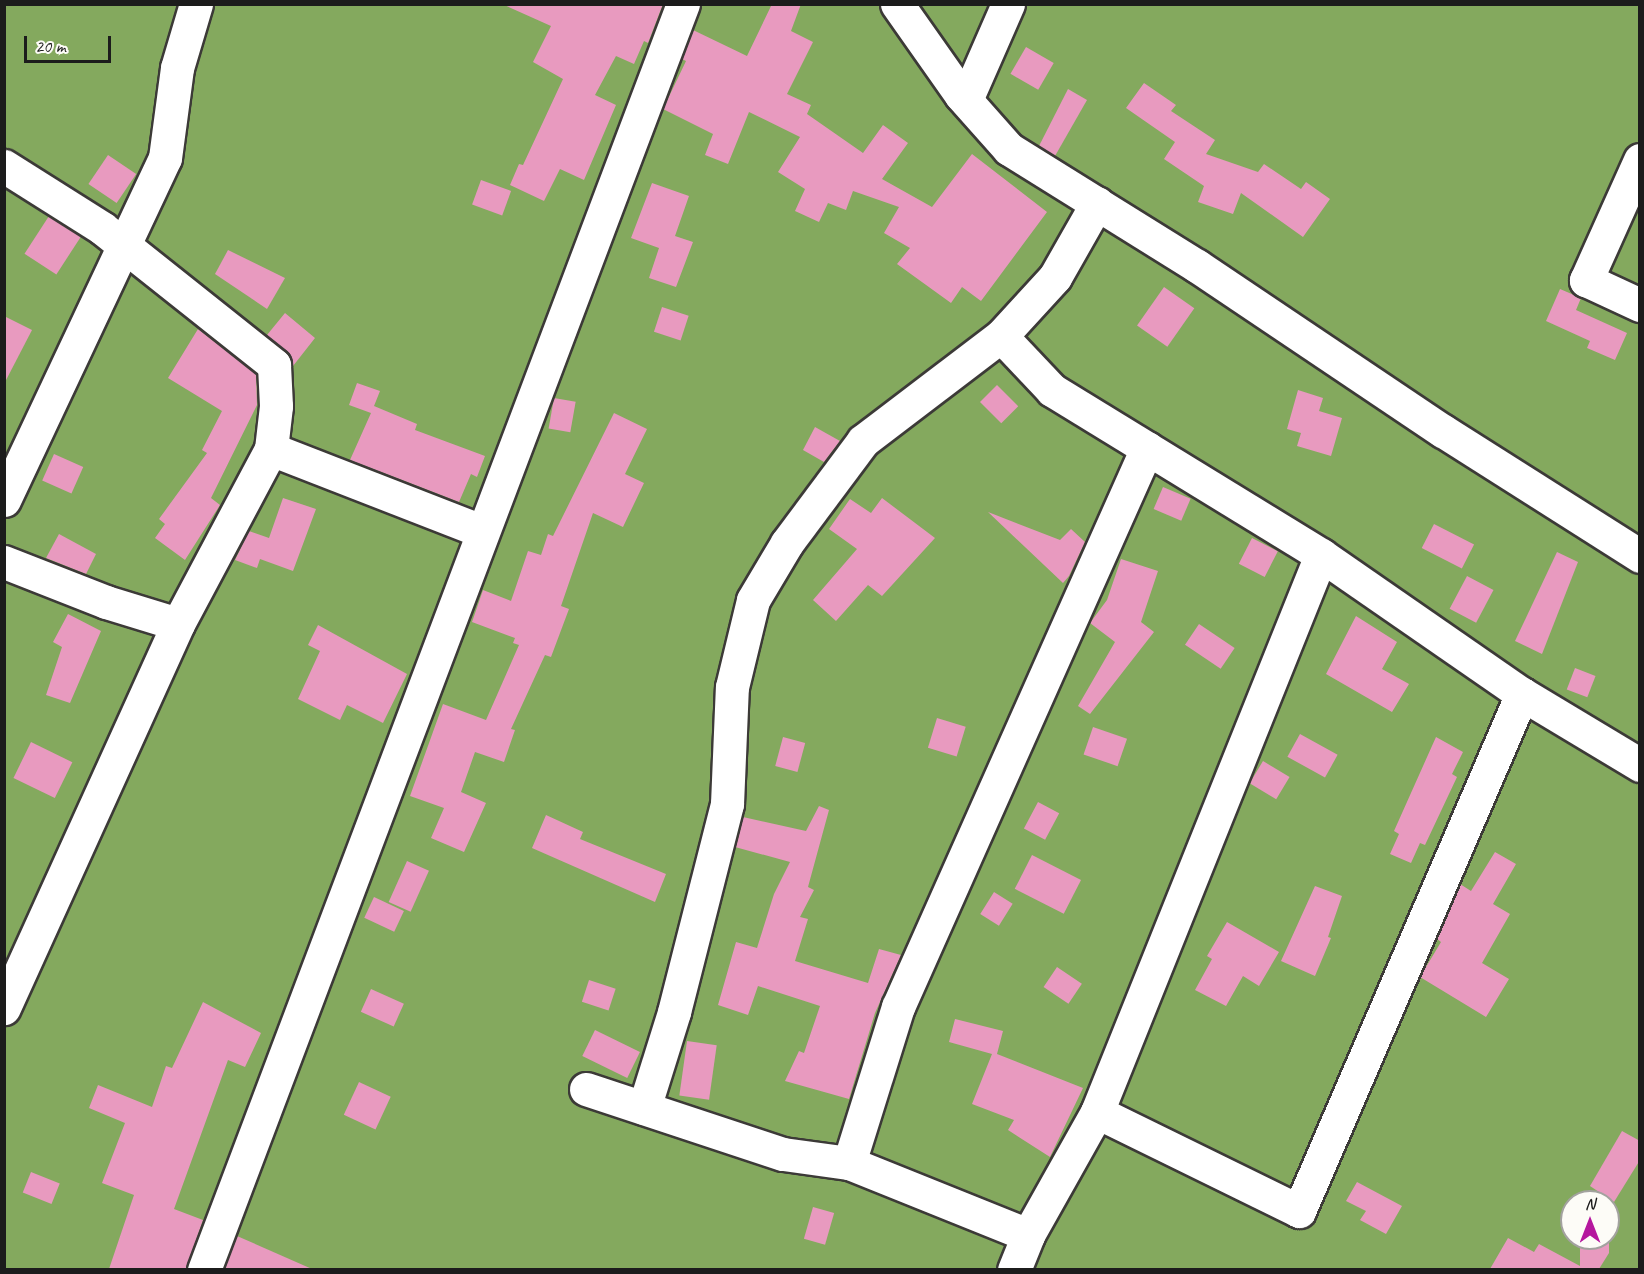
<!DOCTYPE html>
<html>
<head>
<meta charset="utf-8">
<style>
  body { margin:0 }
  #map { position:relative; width:1644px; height:1274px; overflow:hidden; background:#f1e7ce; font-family:Caveat,sans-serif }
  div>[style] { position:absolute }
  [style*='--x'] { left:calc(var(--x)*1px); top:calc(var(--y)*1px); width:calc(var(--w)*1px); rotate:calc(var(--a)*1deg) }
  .forest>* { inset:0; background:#84a95e }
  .building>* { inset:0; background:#e89abf; transform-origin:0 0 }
  .roads { filter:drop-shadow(2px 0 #3c3a37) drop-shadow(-2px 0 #3c3a37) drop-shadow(0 2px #3c3a37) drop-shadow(0 -2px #3c3a37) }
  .minor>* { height:33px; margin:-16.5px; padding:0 16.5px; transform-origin:16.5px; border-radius:16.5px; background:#fff }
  span { translate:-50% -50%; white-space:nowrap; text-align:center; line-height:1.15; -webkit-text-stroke:4.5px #fdfcf7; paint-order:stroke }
  .frame { position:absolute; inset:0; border:6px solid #1c1c1c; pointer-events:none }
  .north { position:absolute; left:1560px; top:1190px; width:60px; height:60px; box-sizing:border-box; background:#fdfcf7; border:2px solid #a3a29f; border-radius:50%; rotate:0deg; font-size:16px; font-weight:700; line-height:24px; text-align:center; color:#1c1c1c }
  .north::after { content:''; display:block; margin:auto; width:21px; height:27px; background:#b5179e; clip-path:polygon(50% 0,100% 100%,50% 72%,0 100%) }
  .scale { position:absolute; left:24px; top:36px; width:87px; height:27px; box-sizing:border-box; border:3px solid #1c1c1c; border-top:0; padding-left:8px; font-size:18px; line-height:21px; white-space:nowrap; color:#1c1c1c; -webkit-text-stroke:4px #fdfcf7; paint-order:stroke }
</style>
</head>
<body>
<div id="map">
  <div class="forest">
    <div style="clip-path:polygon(evenodd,5px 5px,1639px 5px,1639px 1269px,5px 1270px,5px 5px,1572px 1202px,1608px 1202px,1608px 1238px,1572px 1238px,1572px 1202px)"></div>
  </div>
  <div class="building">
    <div style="clip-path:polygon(502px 4px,663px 4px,648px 43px,644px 41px,634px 64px,616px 56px,595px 95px,616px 105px,584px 180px,560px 169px,544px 201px,510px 185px,519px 164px,523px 165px,563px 79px,533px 62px,551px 26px)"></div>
    <div style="clip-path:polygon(772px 4px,801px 4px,791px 31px,813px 42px,787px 94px,811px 105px,807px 114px,863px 153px,883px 125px,908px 143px,882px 179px,932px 207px,972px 154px,1047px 212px,981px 301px,962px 287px,951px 303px,897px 264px,910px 248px,884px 233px,899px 207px,853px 191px,846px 210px,828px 203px,819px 222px,795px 211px,805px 189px,778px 172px,800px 137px,749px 112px,728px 164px,705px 155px,713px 134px,663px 109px,686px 61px,682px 59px,693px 30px,747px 56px)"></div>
    <div style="left:1026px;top:47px;width:32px;height:31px;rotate:30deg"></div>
    <div style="clip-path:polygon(1144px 83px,1176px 105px,1171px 111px,1215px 140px,1206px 154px,1258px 172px,1264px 164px,1301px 189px,1306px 182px,1330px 199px,1303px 237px,1241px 193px,1233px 214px,1198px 202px,1204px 186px,1164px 159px,1175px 142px,1126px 108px)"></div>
    <div style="clip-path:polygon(1068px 89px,1087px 100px,1055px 156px,1039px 146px)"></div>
    <div style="left:108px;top:155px;width:34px;height:35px;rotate:34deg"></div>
    <div style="left:481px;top:180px;width:32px;height:26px;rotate:20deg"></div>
    <div style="clip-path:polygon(652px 183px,689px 196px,675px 236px,693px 242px,676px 287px,649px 278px,659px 248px,631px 238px)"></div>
    <div style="left:49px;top:216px;width:38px;height:45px;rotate:33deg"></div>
    <div style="clip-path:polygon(228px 250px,285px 278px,267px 309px,215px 274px)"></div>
    <div style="left:1164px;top:287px;width:37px;height:47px;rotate:35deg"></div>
    <div style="clip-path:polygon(1560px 289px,1581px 298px,1576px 310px,1627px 333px,1615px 360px,1587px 348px,1590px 341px,1546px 321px)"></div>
    <div style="left:662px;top:307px;width:28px;height:26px;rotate:18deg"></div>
    <div style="clip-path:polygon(285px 313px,315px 338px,293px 366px,286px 351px,267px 335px)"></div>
    <div style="clip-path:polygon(4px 316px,32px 330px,4px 384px)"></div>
    <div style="clip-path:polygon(198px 329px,256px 374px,257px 405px,211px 498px,220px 505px,185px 560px,155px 538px,165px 524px,159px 519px,207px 453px,202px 450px,222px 411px,168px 378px)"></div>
    <div style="clip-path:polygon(357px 383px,380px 391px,374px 406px,417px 424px,415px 430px,485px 456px,477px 477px,471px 474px,459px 502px,350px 460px,371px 413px,349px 405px)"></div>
    <div style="left:997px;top:385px;width:30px;height:24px;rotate:45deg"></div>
    <div style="clip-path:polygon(1298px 390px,1323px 398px,1319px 411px,1342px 418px,1331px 456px,1297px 446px,1301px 433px,1287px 429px)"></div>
    <div style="left:554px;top:398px;width:22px;height:31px;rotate:10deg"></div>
    <div style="clip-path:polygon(614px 413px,647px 429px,625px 474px,644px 483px,623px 527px,593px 513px,561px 606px,569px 609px,551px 657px,545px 655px,511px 729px,515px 730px,504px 762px,475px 752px,461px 792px,486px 803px,464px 852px,431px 838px,444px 808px,410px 796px,443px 704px,486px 720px,519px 645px,513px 643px,515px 638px,472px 622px,483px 590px,511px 601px,528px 551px,541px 555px,548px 534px,553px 536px)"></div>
    <div style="clip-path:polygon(815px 427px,840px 441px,824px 462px,803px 450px)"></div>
    <div style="left:54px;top:454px;width:32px;height:29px;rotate:24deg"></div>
    <div style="left:1163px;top:487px;width:30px;height:24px;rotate:23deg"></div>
    <div style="clip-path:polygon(283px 498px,316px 509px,293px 571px,260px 559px,257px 568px,235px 560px,249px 531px,269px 538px)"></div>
    <div style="clip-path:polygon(882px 498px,935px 538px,882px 596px,868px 585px,836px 621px,813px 600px,857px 549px,829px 529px,850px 499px,871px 513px)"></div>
    <div style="clip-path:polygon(988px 512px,1060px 540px,1071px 529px,1085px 542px,1069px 576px,1063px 583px)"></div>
    <div style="left:1434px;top:524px;width:45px;height:27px;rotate:27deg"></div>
    <div style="clip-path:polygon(59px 534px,96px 554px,86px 574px,46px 558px)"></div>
    <div style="left:1252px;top:538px;width:29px;height:29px;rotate:27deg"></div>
    <div style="clip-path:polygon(1557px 552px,1578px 562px,1542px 654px,1515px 641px)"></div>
    <div style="clip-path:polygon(1121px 559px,1158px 571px,1141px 622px,1154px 632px,1090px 714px,1078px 706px,1115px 642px,1090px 623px,1107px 600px)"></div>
    <div style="left:1467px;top:576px;width:30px;height:37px;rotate:28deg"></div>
    <div style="clip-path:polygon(68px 614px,101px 631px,70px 703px,46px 695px,62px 647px,53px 642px)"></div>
    <div style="clip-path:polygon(1356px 616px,1397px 642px,1382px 669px,1409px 684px,1392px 712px,1326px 674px)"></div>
    <div style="left:1199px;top:624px;width:43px;height:25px;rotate:34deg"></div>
    <div style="clip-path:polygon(318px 625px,407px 674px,383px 723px,347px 705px,340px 720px,298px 699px,320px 651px,308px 645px)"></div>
    <div style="left:1575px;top:668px;width:22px;height:23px;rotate:21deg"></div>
    <div style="left:937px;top:718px;width:30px;height:31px;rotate:17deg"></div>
    <div style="left:1093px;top:727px;width:36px;height:29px;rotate:19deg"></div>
    <div style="left:1300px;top:734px;width:43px;height:26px;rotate:29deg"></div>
    <div style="left:783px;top:737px;width:23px;height:30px;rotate:15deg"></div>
    <div style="clip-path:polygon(1436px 737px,1463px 752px,1452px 774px,1457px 777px,1425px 845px,1420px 843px,1411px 863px,1390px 854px,1399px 834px,1394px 831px)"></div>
    <div style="left:31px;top:742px;width:46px;height:40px;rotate:26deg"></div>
    <div style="left:1263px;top:761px;width:31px;height:26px;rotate:31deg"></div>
    <div style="left:1038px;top:802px;width:24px;height:30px;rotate:28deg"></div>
    <div style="clip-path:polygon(819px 806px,829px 810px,808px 887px,814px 890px,800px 917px,808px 919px,795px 961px,868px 983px,879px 949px,901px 955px,875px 1013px,849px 1099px,785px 1081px,799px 1051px,804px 1053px,820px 1006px,758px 986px,748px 1015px,718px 1005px,736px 942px,757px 948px,774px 894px,790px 862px,735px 847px,743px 817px,806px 831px)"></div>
    <div style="clip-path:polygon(546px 815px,583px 832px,580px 839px,666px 874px,655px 902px,532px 848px)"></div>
    <div style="clip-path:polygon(1495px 852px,1516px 864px,1493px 904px,1510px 914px,1482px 963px,1509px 979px,1486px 1017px,1420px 977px,1441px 942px,1437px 939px,1460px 884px,1471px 891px)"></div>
    <div style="left:1032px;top:855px;width:55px;height:38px;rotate:27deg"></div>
    <div style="left:407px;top:861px;width:24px;height:45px;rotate:24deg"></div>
    <div style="clip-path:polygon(1315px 886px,1342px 896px,1328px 937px,1331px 938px,1315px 976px,1281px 961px)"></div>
    <div style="left:994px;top:892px;width:22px;height:26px;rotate:32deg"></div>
    <div style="left:374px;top:897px;width:33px;height:23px;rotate:25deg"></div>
    <div style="clip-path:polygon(1227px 922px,1279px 952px,1259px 986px,1243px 976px,1226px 1006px,1195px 990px,1212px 959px,1207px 956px)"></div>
    <div style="left:1057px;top:967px;width:30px;height:24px;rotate:34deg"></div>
    <div style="left:589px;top:980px;width:28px;height:23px;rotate:18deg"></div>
    <div style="left:371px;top:989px;width:36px;height:25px;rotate:24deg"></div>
    <div style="clip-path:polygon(203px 1002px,261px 1033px,245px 1067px,228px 1060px,174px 1209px,203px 1220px,186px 1269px,109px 1269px,134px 1195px,102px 1183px,125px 1123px,89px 1108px,98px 1085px,152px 1107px,166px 1066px,172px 1068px)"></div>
    <div style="clip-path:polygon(955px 1019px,1003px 1031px,997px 1054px,1083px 1088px,1050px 1157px,1008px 1130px,1014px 1120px,972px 1104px,992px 1054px,949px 1042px)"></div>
    <div style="left:595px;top:1030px;width:50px;height:29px;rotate:26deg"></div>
    <div style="left:687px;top:1041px;width:30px;height:55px;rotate:8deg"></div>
    <div style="left:359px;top:1082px;width:35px;height:36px;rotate:25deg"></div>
    <div style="clip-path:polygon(1622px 1131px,1640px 1141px,1640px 1160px,1614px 1202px,1590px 1186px)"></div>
    <div style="left:31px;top:1172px;width:31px;height:22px;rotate:22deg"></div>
    <div style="clip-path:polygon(1357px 1182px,1402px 1206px,1386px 1234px,1360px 1220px,1366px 1211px,1346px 1201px)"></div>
    <div style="left:813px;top:1207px;width:22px;height:33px;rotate:16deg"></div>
    <div style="clip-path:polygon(237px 1236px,312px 1269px,224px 1269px)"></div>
    <div style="clip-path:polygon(1508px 1238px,1534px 1252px,1539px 1244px,1580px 1266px,1580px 1238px,1609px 1238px,1609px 1253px,1599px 1269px,1490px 1269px)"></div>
  </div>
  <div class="roads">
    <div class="minor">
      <div style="--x:897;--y:4;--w:111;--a:54.9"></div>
      <div style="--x:961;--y:95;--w:72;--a:48.4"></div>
      <div style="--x:1009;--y:149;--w:221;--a:31.9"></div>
      <div style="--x:1197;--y:266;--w:296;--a:33.9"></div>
      <div style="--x:1443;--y:431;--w:233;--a:32.4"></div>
      <div style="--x:966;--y:100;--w:105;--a:-66.4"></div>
      <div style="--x:1640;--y:160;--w:132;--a:114.2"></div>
      <div style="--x:1586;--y:280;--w:60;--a:24.8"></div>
      <div style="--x:4;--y:166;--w:116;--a:32.3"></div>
      <div style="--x:102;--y:228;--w:220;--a:38.5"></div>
      <div style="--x:274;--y:365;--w:41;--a:87.2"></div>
      <div style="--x:276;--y:406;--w:43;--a:96.6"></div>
      <div style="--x:271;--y:449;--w:198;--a:118"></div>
      <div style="--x:178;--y:624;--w:422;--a:114.4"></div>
      <div style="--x:1001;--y:336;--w:74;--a:46.6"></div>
      <div style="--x:1052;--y:390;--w:316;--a:31.5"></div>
      <div style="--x:1321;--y:555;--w:244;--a:34.7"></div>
      <div style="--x:1522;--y:694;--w:138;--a:31"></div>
      <div style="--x:271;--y:449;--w:225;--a:21.3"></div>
      <div style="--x:4;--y:500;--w:378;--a:-64.8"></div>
      <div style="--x:165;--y:158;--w:91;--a:-82.4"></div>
      <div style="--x:177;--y:68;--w:67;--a:-73.5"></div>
      <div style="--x:4;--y:562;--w:110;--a:21.4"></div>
      <div style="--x:106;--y:602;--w:75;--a:17"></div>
      <div style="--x:586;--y:1089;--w:207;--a:18.3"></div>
      <div style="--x:783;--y:1154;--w:67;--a:7.8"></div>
      <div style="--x:849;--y:1163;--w:193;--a:21.9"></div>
      <div style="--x:644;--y:1108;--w:101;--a:-72.6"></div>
      <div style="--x:674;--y:1012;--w:215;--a:-75.7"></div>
      <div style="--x:727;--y:804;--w:117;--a:-87.6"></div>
      <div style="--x:732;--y:687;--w:89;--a:-76.4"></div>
      <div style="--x:753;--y:600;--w:66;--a:-59.2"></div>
      <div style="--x:787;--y:543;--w:127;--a:-53.3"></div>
      <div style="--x:863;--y:441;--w:173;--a:-37.3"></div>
      <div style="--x:1001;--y:336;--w:80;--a:-47.5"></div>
      <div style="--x:1055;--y:277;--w:85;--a:-60.4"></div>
      <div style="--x:1097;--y:1112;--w:225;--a:26.1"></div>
      <div style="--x:1299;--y:1211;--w:563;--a:-66.67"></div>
      <div style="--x:849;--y:1163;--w:164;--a:-72.6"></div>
      <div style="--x:898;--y:1007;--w:612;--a:-65.99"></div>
      <div style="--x:204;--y:1270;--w:1354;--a:-69.28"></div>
      <div style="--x:1014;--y:1270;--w:38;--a:-68"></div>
      <div style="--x:1028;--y:1235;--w:141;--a:-60.7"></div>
      <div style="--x:1097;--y:1112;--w:600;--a:-68.09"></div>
    </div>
  </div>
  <div class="frame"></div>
  <div class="north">N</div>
  <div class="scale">20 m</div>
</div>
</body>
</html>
